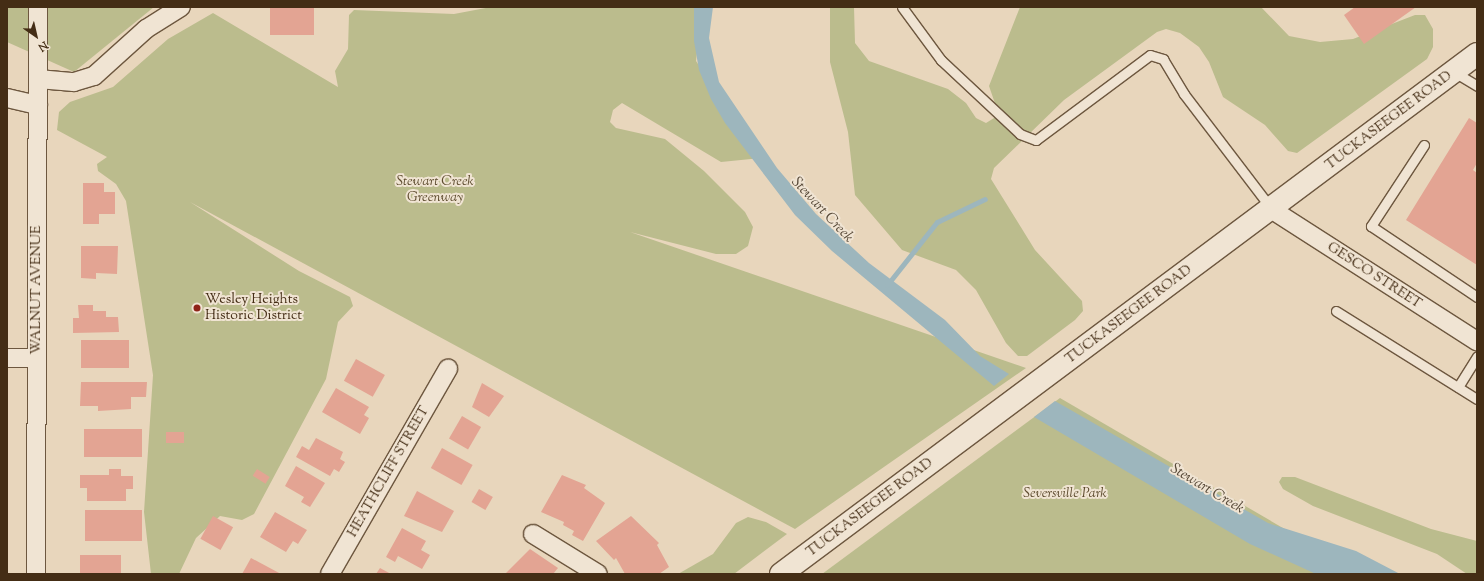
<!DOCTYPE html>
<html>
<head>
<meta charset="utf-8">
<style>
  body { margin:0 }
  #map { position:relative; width:1484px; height:581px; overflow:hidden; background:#e8d6bc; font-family:"Sorts Mill Goudy",serif }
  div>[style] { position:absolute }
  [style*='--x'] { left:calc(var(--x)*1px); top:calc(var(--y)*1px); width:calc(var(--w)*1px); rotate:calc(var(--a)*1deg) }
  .green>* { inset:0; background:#bbbc8d }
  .water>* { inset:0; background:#9db6bd }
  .stream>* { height:5px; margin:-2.5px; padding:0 2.5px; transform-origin:2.5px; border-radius:2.5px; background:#9db6bd }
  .building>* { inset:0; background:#e3a493; transform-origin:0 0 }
  .roads { filter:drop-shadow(1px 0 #6d573f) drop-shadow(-1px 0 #6d573f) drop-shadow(0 1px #6d573f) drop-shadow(0 -1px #6d573f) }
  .lane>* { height:9px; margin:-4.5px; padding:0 4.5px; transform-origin:4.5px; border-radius:4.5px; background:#f0e4d3 }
  .street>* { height:18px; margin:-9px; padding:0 9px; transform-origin:9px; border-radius:9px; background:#f0e4d3 }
  .secondary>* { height:22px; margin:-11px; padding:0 11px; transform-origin:11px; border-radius:11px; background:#f0e4d3 }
  .dots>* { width:11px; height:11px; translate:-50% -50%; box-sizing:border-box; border:2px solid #f0e4d3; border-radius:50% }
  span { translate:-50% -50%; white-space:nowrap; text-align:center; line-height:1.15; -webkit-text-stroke:4px #f0e4d3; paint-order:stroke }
  .street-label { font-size:14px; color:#442d15 }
  .park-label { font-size:14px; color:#5c4a2d; font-style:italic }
  .poi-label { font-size:14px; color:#442d15 }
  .left { translate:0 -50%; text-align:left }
  .water-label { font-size:15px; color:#564837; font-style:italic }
  .frame { position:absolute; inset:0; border:8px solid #442d15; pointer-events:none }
  .north { position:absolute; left:16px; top:16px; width:40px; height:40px; -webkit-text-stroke:3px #f0e4d3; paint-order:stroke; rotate:146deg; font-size:11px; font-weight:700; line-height:16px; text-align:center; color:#442d15 }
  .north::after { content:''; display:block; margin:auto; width:14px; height:18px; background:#442d15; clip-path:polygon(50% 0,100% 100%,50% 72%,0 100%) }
</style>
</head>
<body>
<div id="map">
  <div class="green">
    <div style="clip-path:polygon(7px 7px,154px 7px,74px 72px,7px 42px)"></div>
    <div style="clip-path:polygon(491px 7px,702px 7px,696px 61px,761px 158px,721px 162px,622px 103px,613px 110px,610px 122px,616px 128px,665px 139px,704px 171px,745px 212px,753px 227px,748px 246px,736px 254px,716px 254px,630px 232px,1026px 368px,795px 529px,190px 202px,299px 271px,350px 297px,353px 306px,338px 322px,326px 379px,254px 514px,242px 520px,220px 516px,196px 538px,179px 574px,151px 574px,144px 512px,153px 375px,126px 201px,116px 184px,98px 171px,97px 164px,107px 157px,57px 130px,59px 112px,70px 102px,113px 87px,168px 39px,213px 13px,338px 87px,335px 71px,348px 49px,349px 15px,354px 10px,454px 14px)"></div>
    <div style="clip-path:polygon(830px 7px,854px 7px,855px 43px,869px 61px,948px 89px,966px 103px,976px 118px,986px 123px,999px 115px,989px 86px,1020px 7px,1261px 7px,1289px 36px,1320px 42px,1353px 39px,1415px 15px,1425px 15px,1433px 29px,1433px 47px,1427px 59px,1297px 153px,1288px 151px,1265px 125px,1223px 97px,1209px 62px,1199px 47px,1180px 33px,1166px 29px,1157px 32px,1064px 100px,994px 168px,991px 179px,1035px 250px,1082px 301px,1083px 311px,1075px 320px,1027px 356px,1018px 356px,1006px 343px,976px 290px,956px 270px,902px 250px,855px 195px,848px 132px,830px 62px)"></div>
    <div style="clip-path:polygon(1060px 398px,1362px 574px,822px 574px)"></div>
    <div style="clip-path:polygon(1282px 477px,1295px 477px,1431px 529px,1477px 541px,1477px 574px,1467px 574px,1437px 554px,1313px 506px,1283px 489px,1279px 482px)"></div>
    <div style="clip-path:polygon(748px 517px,766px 522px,787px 534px,734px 574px,678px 574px,713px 554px,736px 523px)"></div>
  </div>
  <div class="water">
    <div style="clip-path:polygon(694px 7px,713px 7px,709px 38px,719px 82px,777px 168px,816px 214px,869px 263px,945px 320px,980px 356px,1009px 374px,994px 386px,832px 251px,795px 215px,725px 123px,711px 99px,699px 70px,694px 41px)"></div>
    <div style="clip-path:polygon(1055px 401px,1268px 523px,1356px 551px,1400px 574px,1316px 574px,1250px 544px,1034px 417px)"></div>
  </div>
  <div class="stream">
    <div style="--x:887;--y:285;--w:80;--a:-51.6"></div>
    <div style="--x:937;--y:222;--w:53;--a:-25.6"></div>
  </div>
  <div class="building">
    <div style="left:270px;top:7px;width:44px;height:28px"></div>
    <div style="clip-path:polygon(1355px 7px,1416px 7px,1364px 44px,1344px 15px)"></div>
    <div style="clip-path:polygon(1469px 118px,1477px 123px,1477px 163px,1473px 170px,1477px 173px,1477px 265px,1406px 220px)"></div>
    <div style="clip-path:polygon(83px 183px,104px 183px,104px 192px,115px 192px,115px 214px,99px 214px,99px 224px,83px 224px)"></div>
    <div style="clip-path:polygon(81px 246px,118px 246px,117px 274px,96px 273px,96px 279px,81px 278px)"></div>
    <div style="clip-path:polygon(78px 305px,93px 305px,93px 311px,106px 311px,106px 317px,118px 317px,119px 332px,73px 333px,73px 318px,79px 318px)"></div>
    <div style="left:129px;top:340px;width:28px;height:48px;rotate:90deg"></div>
    <div style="left:356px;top:359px;width:33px;height:25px;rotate:29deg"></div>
    <div style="clip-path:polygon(81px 382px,147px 382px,146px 397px,131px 397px,131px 409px,98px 411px,98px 406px,80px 406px)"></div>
    <div style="clip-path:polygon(482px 383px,504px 396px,489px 417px,472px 407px)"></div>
    <div style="clip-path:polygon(336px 388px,369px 407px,364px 415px,369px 418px,360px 434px,322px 412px)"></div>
    <div style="left:462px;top:416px;width:22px;height:26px;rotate:30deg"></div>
    <div style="left:84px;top:429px;width:58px;height:28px"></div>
    <div style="left:166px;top:432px;width:18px;height:11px"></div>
    <div style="clip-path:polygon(316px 438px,343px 452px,340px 459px,345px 462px,339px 472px,334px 469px,330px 476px,296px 457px,302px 446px,309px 450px)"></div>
    <div style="left:442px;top:448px;width:35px;height:23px;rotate:29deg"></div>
    <div style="clip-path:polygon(296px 466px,325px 483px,310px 507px,301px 502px,304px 497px,285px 486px)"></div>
    <div style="clip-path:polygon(109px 469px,121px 469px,121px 476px,133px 476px,133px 489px,126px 489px,126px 501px,87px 501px,87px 488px,80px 488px,80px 475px,109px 475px)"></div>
    <div style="left:257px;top:469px;width:15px;height:8px;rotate:32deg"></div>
    <div style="clip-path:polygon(562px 475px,586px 485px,584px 488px,605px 503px,583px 541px,572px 535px,574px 531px,563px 525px,564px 522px,541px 512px)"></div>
    <div style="left:479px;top:489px;width:16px;height:15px;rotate:30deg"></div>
    <div style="clip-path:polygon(417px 491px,454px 511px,442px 532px,404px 516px)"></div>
    <div style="left:85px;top:510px;width:57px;height:31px"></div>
    <div style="clip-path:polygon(275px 512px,307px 530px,298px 544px,293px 541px,286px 552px,260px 537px)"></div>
    <div style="left:213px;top:516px;width:23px;height:26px;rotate:29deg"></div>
    <div style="clip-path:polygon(631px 516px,659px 543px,657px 545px,669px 567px,659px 574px,625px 574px,616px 558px,614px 560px,596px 541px)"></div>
    <div style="clip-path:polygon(402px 528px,426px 541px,421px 550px,430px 555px,422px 569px,398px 556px,395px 562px,386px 557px)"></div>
    <div style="clip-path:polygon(530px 549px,558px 568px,553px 574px,505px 574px)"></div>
    <div style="left:80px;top:555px;width:41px;height:19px"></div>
    <div style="clip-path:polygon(251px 558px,281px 574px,242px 574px)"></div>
    <div style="clip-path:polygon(380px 568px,391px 574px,376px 574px)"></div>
  </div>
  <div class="roads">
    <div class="lane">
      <div style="--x:902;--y:7;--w:66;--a:53.7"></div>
      <div style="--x:941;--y:60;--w:108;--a:43.1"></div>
      <div style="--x:1020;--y:134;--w:17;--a:21"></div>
      <div style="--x:1036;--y:140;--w:142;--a:-36.7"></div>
      <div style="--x:1150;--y:55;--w:14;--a:17"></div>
      <div style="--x:1163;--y:59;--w:41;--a:59"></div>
      <div style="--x:1184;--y:94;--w:143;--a:52.7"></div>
      <div style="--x:1454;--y:72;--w:27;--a:31"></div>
      <div style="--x:1424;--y:145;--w:97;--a:123.2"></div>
      <div style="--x:1371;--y:226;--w:128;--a:33.8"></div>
      <div style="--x:1336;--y:311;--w:166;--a:32"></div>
      <div style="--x:1458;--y:387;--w:36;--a:-58"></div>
    </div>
    <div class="street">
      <div style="--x:38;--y:79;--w:36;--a:5"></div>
      <div style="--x:74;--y:82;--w:21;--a:-17"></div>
      <div style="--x:94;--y:76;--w:70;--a:-42.1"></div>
      <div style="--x:146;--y:29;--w:41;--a:-32.2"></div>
      <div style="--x:7;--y:98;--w:32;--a:13"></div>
      <div style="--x:1271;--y:209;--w:245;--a:32.7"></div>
      <div style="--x:7;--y:358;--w:29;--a:0"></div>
      <div style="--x:533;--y:534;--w:76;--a:31.6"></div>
      <div style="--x:36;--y:574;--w:567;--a:-89.8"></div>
      <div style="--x:330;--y:574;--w:237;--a:-60.1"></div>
    </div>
    <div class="secondary">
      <div style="--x:781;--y:574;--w:869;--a:-36.76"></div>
    </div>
  </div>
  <div class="dots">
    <div style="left:197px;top:308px;background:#8f2418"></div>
  </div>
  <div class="street-label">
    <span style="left:1389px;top:121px;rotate:-37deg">TUCKASEEGEE ROAD</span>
    <span style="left:1374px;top:276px;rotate:33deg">GESCO STREET</span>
    <span style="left:37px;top:290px;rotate:-90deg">WALNUT AVENUE</span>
    <span style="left:1129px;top:315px;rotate:-37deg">TUCKASEEGEE ROAD</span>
    <span style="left:389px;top:472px;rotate:-60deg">HEATHCLIFF STREET</span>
    <span style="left:870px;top:508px;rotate:-37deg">TUCKASEEGEE ROAD</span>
  </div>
  <div class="park-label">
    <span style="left:435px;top:190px">Stewart Creek<br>Greenway</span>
    <span style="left:1065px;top:494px">Seversville Park</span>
  </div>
  <div class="poi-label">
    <span class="left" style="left:205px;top:308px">Wesley Heights<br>Historic District</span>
  </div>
  <div class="water-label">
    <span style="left:822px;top:210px;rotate:47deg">Stewart Creek</span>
    <span style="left:1207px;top:489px;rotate:31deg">Stewart Creek</span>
  </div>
  <div class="frame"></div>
  <div class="north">N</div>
</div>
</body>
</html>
